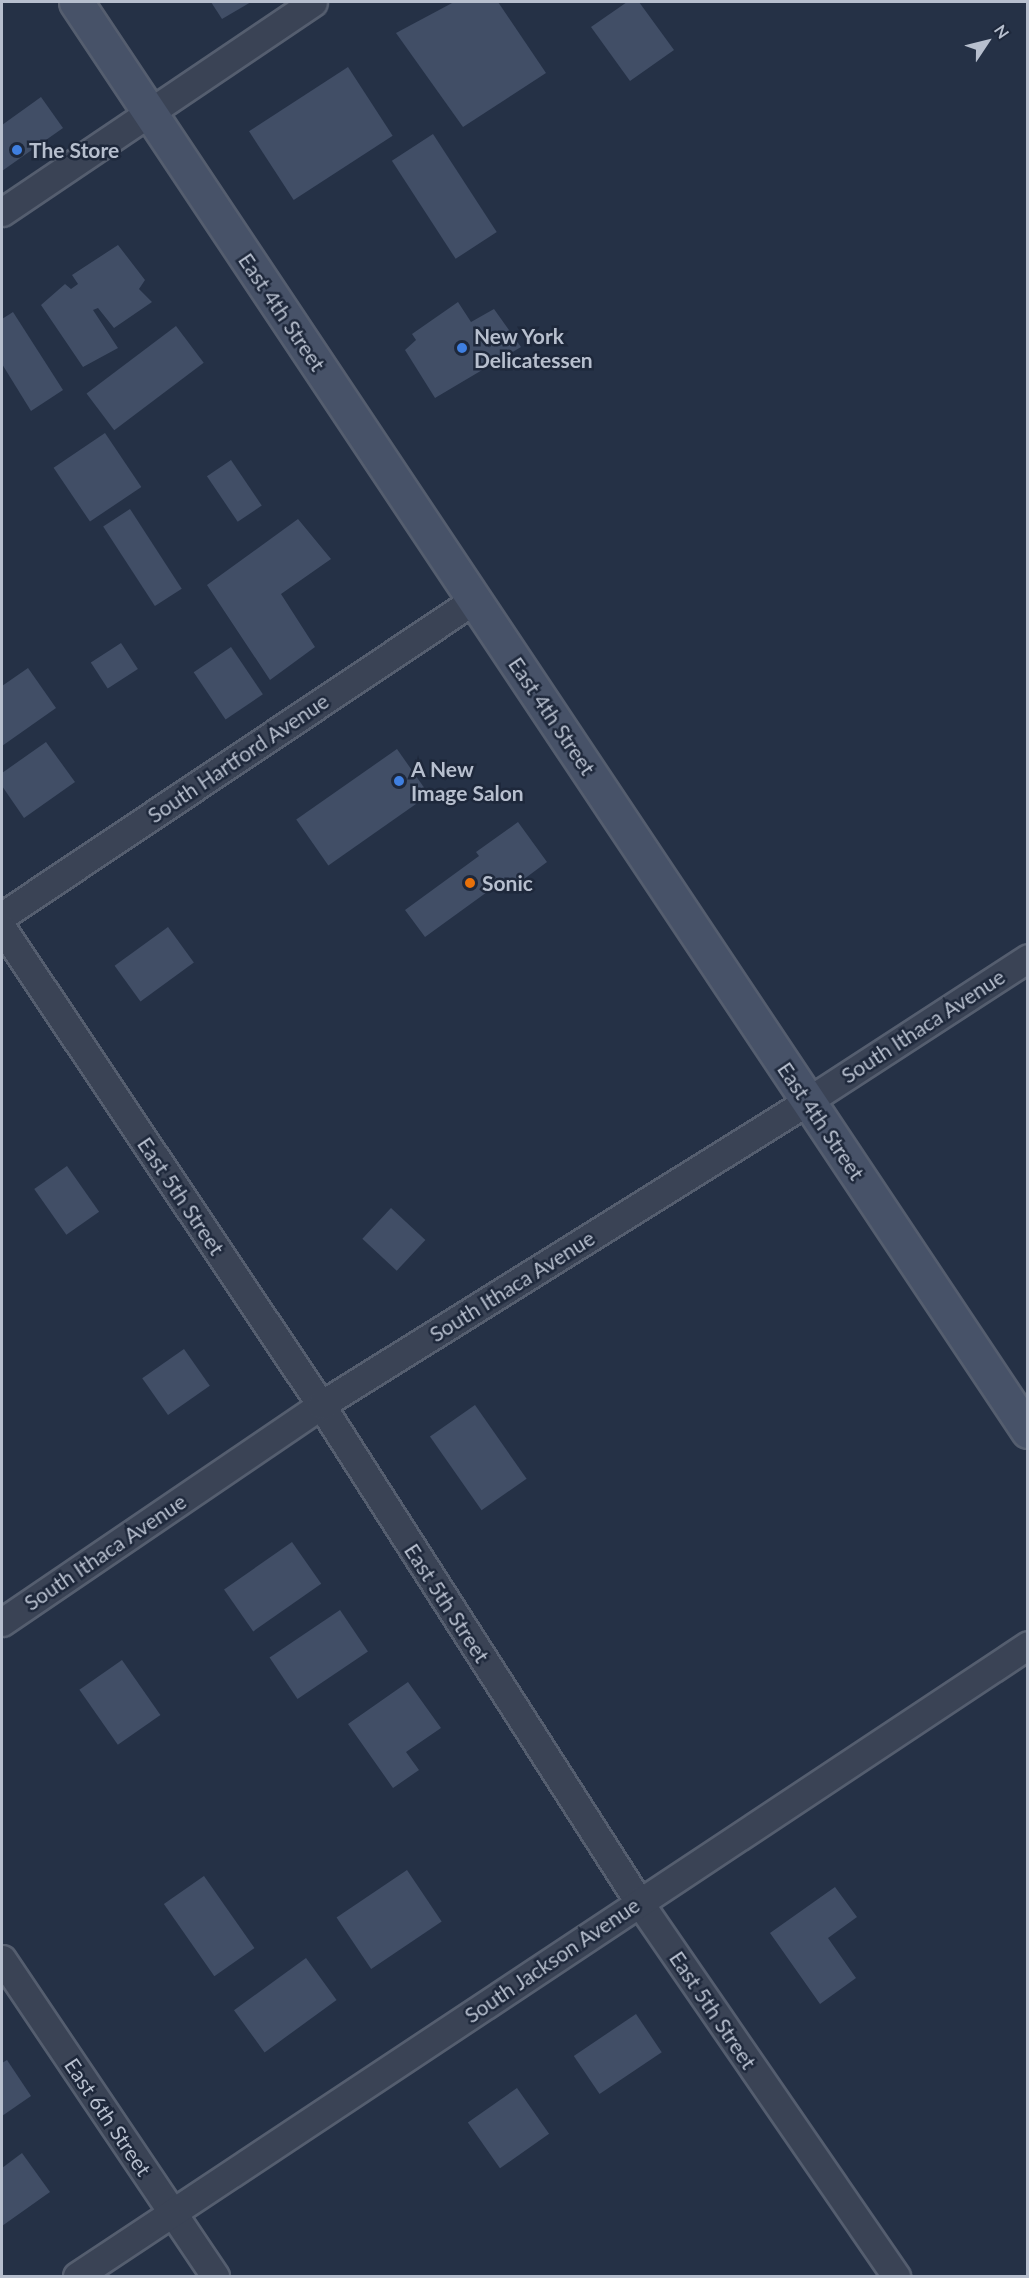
<!DOCTYPE html>
<html>
<head>
<meta charset="utf-8">
<style>
  body { margin:0 }
  #map { position:relative; width:1029px; height:2278px; overflow:hidden; background:#253146; font-family:Lato,sans-serif }
  div>[style] { position:absolute }
  [style*='--x'] { left:calc(var(--x)*1px); top:calc(var(--y)*1px); width:calc(var(--w)*1px); rotate:calc(var(--a)*1deg) }
  .building>* { inset:0; background:#414e66; transform-origin:0 0 }
  .roads { filter:drop-shadow(2px 0 #555e6f) drop-shadow(-2px 0 #555e6f) drop-shadow(0 2px #555e6f) drop-shadow(0 -2px #555e6f) }
  .street>* { height:27px; margin:-13.5px; padding:0 13.5px; transform-origin:13.5px; border-radius:13.5px; background:#3a4355 }
  .secondary>* { height:33px; margin:-16.5px; padding:0 16.5px; transform-origin:16.5px; border-radius:16.5px; background:#475268 }
  .dots>* { width:16px; height:16px; translate:-50% -50%; box-sizing:border-box; border:3px solid #1e283b; border-radius:50% }
  span { translate:-50% -50%; white-space:nowrap; text-align:center; line-height:1.15; -webkit-text-stroke:5px #1e283b; paint-order:stroke }
  .poi-label { font-size:21px; color:#b7bfce; font-weight:700 }
  .left { translate:0 -50%; text-align:left }
  .street-label { font-size:21px; color:#b7bfce }
  .frame { position:absolute; inset:0; border:3px solid #b7bfce; pointer-events:none }
  .north { position:absolute; left:957px; top:12px; width:60px; height:60px; -webkit-text-stroke:4px #1e283b; paint-order:stroke; rotate:55deg; font-size:16px; font-weight:700; line-height:24px; text-align:center; color:#b7bfce }
  .north::after { content:''; display:block; margin:auto; width:21px; height:27px; background:#b7bfce; clip-path:polygon(50% 0,100% 100%,50% 72%,0 100%) }
</style>
</head>
<body>
<div id="map">
  <div class="building">
    <div style="clip-path:polygon(211px 2px,251px 2px,222px 19px)"></div>
    <div style="clip-path:polygon(454px 2px,498px 2px,546px 73px,463px 127px,396px 33px)"></div>
    <div style="clip-path:polygon(627px 2px,639px 2px,674px 50px,630px 81px,591px 27px)"></div>
    <div style="left:348px;top:67px;width:82px;height:118px;rotate:57deg"></div>
    <div style="clip-path:polygon(41px 97px,63px 128px,2px 171px,2px 125px)"></div>
    <div style="left:433px;top:134px;width:117px;height:49px;rotate:57deg"></div>
    <div style="clip-path:polygon(118px 245px,145px 280px,139px 289px,152px 302px,114px 328px,98px 308px,93px 310px,118px 348px,83px 367px,41px 305px,65px 284px,71px 289px,78px 284px,72px 275px)"></div>
    <div style="clip-path:polygon(458px 302px,471px 322px,494px 309px,521px 347px,435px 398px,405px 350px,416px 340px,412px 334px)"></div>
    <div style="clip-path:polygon(13px 312px,63px 390px,31px 411px,2px 364px,2px 319px)"></div>
    <div style="left:176px;top:326px;width:46px;height:112px;rotate:53deg"></div>
    <div style="left:105px;top:433px;width:65px;height:62px;rotate:56deg"></div>
    <div style="left:231px;top:460px;width:55px;height:29px;rotate:56deg"></div>
    <div style="left:130px;top:509px;width:95px;height:32px;rotate:57deg"></div>
    <div style="clip-path:polygon(298px 519px,331px 559px,281px 594px,315px 647px,270px 680px,207px 585px)"></div>
    <div style="left:121px;top:643px;width:31px;height:36px;rotate:57deg"></div>
    <div style="left:231px;top:647px;width:57px;height:45px;rotate:56deg"></div>
    <div style="clip-path:polygon(28px 668px,56px 708px,2px 746px,2px 686px)"></div>
    <div style="clip-path:polygon(46px 742px,75px 782px,24px 818px,2px 786px,2px 773px)"></div>
    <div style="left:397px;top:749px;width:56px;height:123px;rotate:55deg"></div>
    <div style="clip-path:polygon(518px 822px,547px 862px,512px 888px,505px 879px,425px 937px,405px 910px,479px 856px,476px 852px)"></div>
    <div style="left:168px;top:927px;width:44px;height:66px;rotate:54deg"></div>
    <div style="left:67px;top:1166px;width:56px;height:40px;rotate:55deg"></div>
    <div style="left:391px;top:1208px;width:47px;height:42px;rotate:43deg"></div>
    <div style="left:184px;top:1349px;width:45px;height:51px;rotate:55deg"></div>
    <div style="left:475px;top:1405px;width:90px;height:55px;rotate:55deg"></div>
    <div style="left:292px;top:1542px;width:51px;height:83px;rotate:55deg"></div>
    <div style="left:340px;top:1610px;width:50px;height:85px;rotate:56deg"></div>
    <div style="left:122px;top:1660px;width:67px;height:52px;rotate:55deg"></div>
    <div style="clip-path:polygon(408px 1682px,441px 1728px,406px 1752px,419px 1770px,393px 1788px,348px 1724px)"></div>
    <div style="left:407px;top:1870px;width:62px;height:85px;rotate:56deg"></div>
    <div style="left:204px;top:1876px;width:88px;height:49px;rotate:55deg"></div>
    <div style="clip-path:polygon(835px 1887px,857px 1917px,828px 1938px,856px 1978px,820px 2004px,770px 1933px)"></div>
    <div style="left:306px;top:1958px;width:52px;height:89px;rotate:54deg"></div>
    <div style="left:636px;top:2014px;width:46px;height:75px;rotate:56deg"></div>
    <div style="clip-path:polygon(7px 2060px,31px 2096px,2px 2116px,2px 2063px)"></div>
    <div style="left:517px;top:2088px;width:56px;height:60px;rotate:55deg"></div>
    <div style="clip-path:polygon(22px 2153px,50px 2192px,2px 2226px,2px 2168px)"></div>
  </div>
  <div class="roads">
    <div class="street">
      <div style="--x:2;--y:212;--w:375;--a:-34"></div>
      <div style="--x:2;--y:916;--w:568;--a:-33.8"></div>
      <div style="--x:2;--y:928;--w:574;--a:56.23"></div>
      <div style="--x:321;--y:1405;--w:590;--a:57.39"></div>
      <div style="--x:639;--y:1902;--w:454;--a:55.5"></div>
      <div style="--x:2;--y:1622;--w:386;--a:-34.2"></div>
      <div style="--x:321;--y:1405;--w:574;--a:-31.97"></div>
      <div style="--x:808;--y:1101;--w:262;--a:-33"></div>
      <div style="--x:2;--y:1959;--w:382;--a:56.1"></div>
      <div style="--x:77;--y:2276;--w:1141;--a:-33.56"></div>
    </div>
    <div class="secondary">
      <div style="--x:76;--y:2;--w:1717;--a:56.33"></div>
    </div>
  </div>
  <div class="dots">
    <div style="left:17px;top:150px;background:#3f7fe0"></div>
    <div style="left:462px;top:348px;background:#3f7fe0"></div>
    <div style="left:399px;top:781px;background:#3f7fe0"></div>
    <div style="left:470px;top:883px;background:#e8710a"></div>
  </div>
  <div class="poi-label">
    <span class="left" style="left:29px;top:150px">The Store</span>
    <span class="left" style="left:474px;top:348px">New York<br>Delicatessen</span>
    <span class="left" style="left:411px;top:781px">A New<br>Image Salon</span>
    <span class="left" style="left:482px;top:883px">Sonic</span>
  </div>
  <div class="street-label">
    <span style="left:282px;top:312px;rotate:56deg">East 4th Street</span>
    <span style="left:552px;top:716px;rotate:56deg">East 4th Street</span>
    <span style="left:238px;top:758px;rotate:-34deg">South Hartford Avenue</span>
    <span style="left:923px;top:1026px;rotate:-33deg">South Ithaca Avenue</span>
    <span style="left:821px;top:1121px;rotate:56deg">East 4th Street</span>
    <span style="left:181px;top:1196px;rotate:56deg">East 5th Street</span>
    <span style="left:512px;top:1286px;rotate:-32deg">South Ithaca Avenue</span>
    <span style="left:105px;top:1552px;rotate:-34deg">South Ithaca Avenue</span>
    <span style="left:447px;top:1603px;rotate:57deg">East 5th Street</span>
    <span style="left:552px;top:1960px;rotate:-34deg">South Jackson Avenue</span>
    <span style="left:713px;top:2010px;rotate:56deg">East 5th Street</span>
    <span style="left:108px;top:2117px;rotate:56deg">East 6th Street</span>
  </div>
  <div class="frame"></div>
  <div class="north">N</div>
</div>
</body>
</html>
